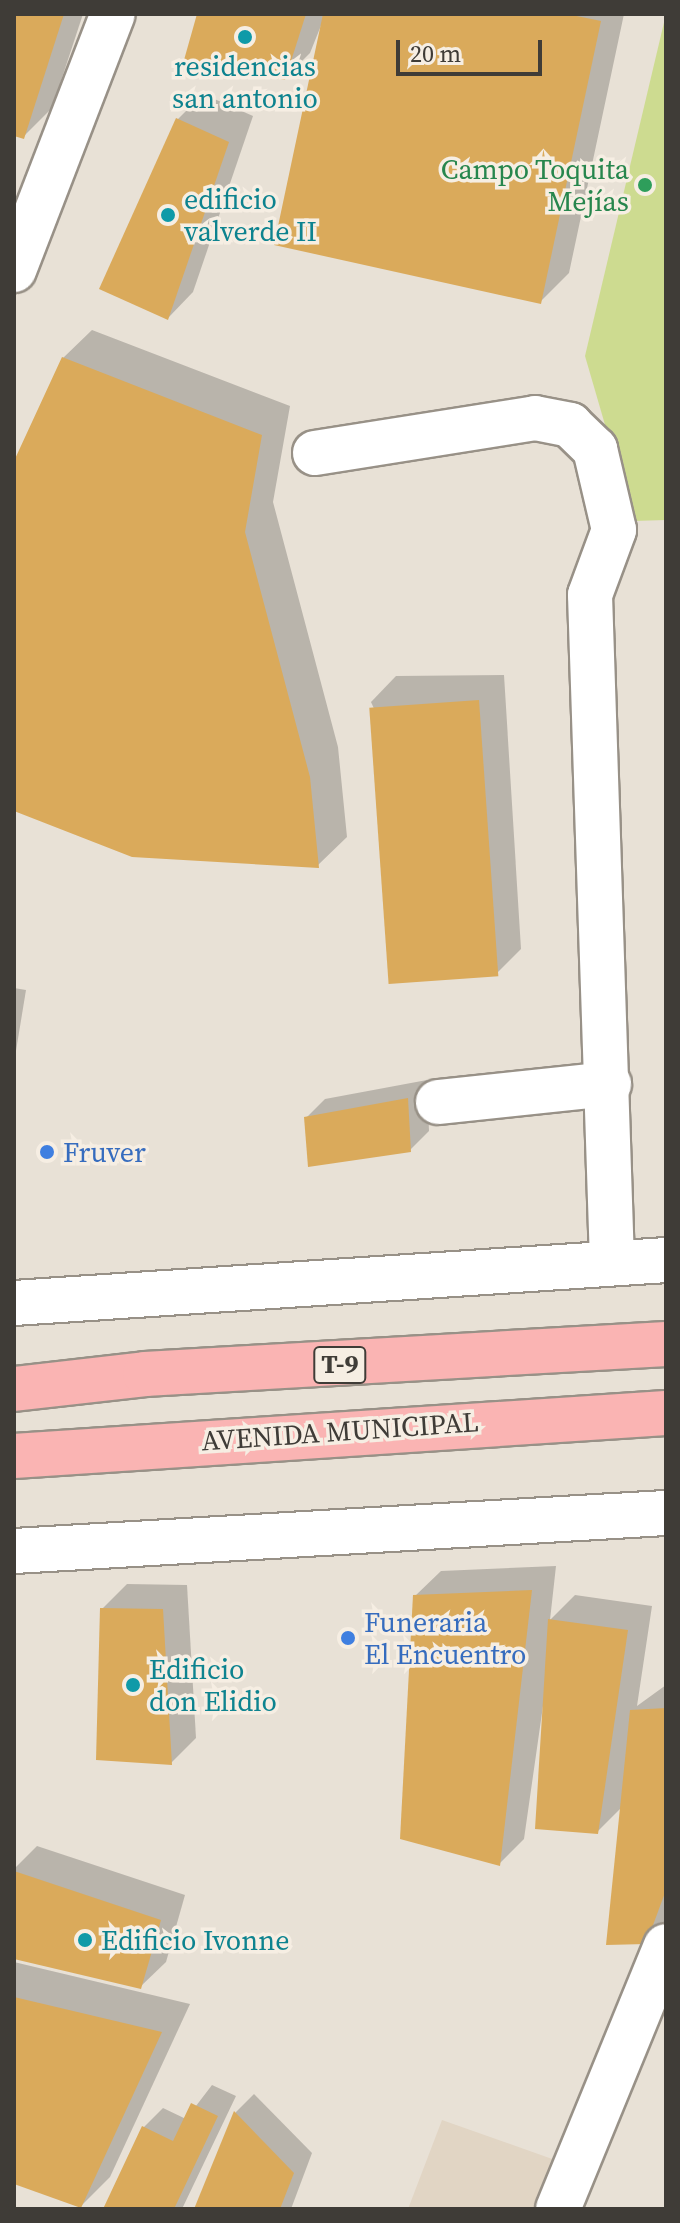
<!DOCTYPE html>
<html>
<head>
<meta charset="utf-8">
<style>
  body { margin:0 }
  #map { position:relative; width:680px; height:2223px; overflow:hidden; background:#e8e1d6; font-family:"Source Serif 4",serif }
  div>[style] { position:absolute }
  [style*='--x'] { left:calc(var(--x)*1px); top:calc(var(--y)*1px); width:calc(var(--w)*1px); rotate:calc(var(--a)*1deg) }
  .built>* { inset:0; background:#e1d5c4 }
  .green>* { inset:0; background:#cddb90 }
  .shadow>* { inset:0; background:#0003 }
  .building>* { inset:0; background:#daaa5b; transform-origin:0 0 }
  .roads { filter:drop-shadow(2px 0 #989187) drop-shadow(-2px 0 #989187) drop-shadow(0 2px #989187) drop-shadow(0 -2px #989187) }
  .minor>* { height:44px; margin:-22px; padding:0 22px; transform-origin:22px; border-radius:22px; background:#fff }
  .highway>* { height:44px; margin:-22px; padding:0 22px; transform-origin:22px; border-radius:22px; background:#fab4b3 }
  .dots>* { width:22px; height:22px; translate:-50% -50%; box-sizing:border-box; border:4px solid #f6eee3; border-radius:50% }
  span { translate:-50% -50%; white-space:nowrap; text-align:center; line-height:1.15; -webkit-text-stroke:7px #f6eee3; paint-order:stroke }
  .shield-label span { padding:2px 6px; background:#f6eee3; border:2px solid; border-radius:6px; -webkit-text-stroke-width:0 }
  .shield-label { font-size:26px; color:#3f3c37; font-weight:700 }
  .culture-label { font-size:28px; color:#0d838f }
  .left { translate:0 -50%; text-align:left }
  .leisure-label { font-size:28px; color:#27864d }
  .right { translate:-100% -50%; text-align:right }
  .shop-label { font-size:28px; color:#366cbe }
  .street-label { font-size:28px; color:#3f3c37 }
  .frame { position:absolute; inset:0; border:16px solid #3f3c37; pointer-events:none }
  .scale { position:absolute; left:396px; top:40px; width:146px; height:36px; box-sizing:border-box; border:4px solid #3f3c37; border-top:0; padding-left:10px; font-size:24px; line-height:28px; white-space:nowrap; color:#3f3c37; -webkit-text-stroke:6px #f6eee3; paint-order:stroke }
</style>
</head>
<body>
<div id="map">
  <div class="built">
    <div style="clip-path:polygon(442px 2120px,555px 2160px,535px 2209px,408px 2209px)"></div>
  </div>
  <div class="green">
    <div style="clip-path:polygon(666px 14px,666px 520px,633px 521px,585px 356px)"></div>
  </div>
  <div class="shadow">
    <div style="clip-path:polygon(14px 14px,83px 14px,52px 108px,23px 137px,14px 134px)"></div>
    <div style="clip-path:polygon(199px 14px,624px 14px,569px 273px,540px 302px,324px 18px,310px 53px,285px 78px)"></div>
    <div style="clip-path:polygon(203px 94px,253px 116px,193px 292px,168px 318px,178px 119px)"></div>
    <div style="clip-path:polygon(92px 330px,290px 406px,273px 502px,338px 747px,347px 837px,318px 865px,14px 809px,14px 466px,63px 358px)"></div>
    <div style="clip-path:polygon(504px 675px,521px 949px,495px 975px,371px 702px,396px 676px)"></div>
    <div style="clip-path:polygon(14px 988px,26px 990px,14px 1063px)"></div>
    <div style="clip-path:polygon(427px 1080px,429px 1131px,410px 1150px,306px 1118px,325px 1099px)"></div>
    <div style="clip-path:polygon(556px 1566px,550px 1620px,575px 1595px,652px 1606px,637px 1706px,666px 1685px,666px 1921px,645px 1942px,623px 1806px,597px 1832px,547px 1678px,524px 1839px,499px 1864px,415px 1596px,441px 1571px)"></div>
    <div style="clip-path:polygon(127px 1584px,187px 1585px,196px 1738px,171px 1763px,102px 1609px)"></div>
    <div style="clip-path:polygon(37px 1846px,185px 1895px,166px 1962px,140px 1987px,14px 1957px,14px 1869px)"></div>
    <div style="clip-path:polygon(14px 1962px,190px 2004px,110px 2177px,81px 2206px,14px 2182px)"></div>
    <div style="clip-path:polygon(212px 2085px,236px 2096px,182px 2209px,105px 2209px,144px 2127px,163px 2108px,186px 2119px)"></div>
    <div style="clip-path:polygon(254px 2094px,312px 2153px,291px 2209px,196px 2209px,236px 2112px)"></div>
  </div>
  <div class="building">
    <div style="clip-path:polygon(14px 14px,64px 14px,24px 139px,14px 136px)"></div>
    <div style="clip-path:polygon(197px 14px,306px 14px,285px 80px,184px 60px)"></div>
    <div style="clip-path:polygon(323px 14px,567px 14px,601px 21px,541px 304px,274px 245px)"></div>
    <div style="clip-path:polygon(176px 118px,229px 142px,168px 320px,99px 289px)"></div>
    <div style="clip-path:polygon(62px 357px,262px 435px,245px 532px,310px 777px,319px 868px,132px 857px,14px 811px,14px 461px)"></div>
    <div style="left:479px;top:700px;width:277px;height:110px;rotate:86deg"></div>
    <div style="clip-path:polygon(408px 1098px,411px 1152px,308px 1167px,304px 1117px)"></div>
    <div style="clip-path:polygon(532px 1590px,500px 1866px,400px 1839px,413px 1595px)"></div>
    <div style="clip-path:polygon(100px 1608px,163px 1609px,172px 1765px,96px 1760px)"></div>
    <div style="clip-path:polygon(548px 1619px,628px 1630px,598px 1834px,535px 1829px)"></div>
    <div style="clip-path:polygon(666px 1708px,666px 1890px,646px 1944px,606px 1945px,630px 1710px)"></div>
    <div style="clip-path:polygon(14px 1871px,161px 1920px,141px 1989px,14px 1959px)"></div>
    <div style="clip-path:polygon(14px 1997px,162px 2032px,81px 2208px,14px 2184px)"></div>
    <div style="clip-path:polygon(191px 2103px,218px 2116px,174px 2209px,103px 2209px,142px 2126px,173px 2141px)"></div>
    <div style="clip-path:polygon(234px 2111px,294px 2173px,280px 2209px,194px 2209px)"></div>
  </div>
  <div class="roads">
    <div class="minor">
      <div style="--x:14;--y:270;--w:274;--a:-68.9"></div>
      <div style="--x:315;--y:453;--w:223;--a:-9"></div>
      <div style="--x:535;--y:418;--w:36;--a:11"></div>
      <div style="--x:570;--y:425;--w:35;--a:44"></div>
      <div style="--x:595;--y:449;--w:83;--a:76.8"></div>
      <div style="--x:614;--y:530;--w:69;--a:110.3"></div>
      <div style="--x:590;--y:595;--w:668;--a:88.11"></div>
      <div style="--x:438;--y:1102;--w:172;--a:-6"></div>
      <div style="--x:14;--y:1303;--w:653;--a:-3.77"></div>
      <div style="--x:14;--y:1551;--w:653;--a:-3.34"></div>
      <div style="--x:558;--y:2209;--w:284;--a:-67.7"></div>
    </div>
    <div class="highway">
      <div style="--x:14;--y:1389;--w:132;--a:-6.5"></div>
      <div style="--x:145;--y:1374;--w:522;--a:-3.3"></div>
      <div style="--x:14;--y:1456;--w:653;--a:-3.77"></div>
    </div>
  </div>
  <div class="dots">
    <div style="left:245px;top:37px;background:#0f9aa8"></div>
    <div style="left:645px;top:185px;background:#2e9e5b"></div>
    <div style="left:168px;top:215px;background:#0f9aa8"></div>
    <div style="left:47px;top:1152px;background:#3f7fe0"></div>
    <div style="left:348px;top:1638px;background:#3f7fe0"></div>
    <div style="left:133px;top:1685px;background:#0f9aa8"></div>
    <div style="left:85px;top:1940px;background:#0f9aa8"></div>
  </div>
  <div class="shield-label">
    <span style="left:340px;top:1365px">T-9</span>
  </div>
  <div class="culture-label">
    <span style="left:245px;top:82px">residencias<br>san antonio</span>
    <span class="left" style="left:184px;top:215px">edificio<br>valverde II</span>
    <span class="left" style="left:149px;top:1685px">Edificio<br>don Elidio</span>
    <span class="left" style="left:101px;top:1940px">Edificio Ivonne</span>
  </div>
  <div class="leisure-label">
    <span class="right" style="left:629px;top:185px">Campo Toquita<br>Mejías</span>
  </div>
  <div class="shop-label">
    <span class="left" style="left:63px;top:1152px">Fruver</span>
    <span class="left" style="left:364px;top:1638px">Funeraria<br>El Encuentro</span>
  </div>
  <div class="street-label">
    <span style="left:340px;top:1431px;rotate:-4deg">AVENIDA MUNICIPAL</span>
  </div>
  <div class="frame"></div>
  <div class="scale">20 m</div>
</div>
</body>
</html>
